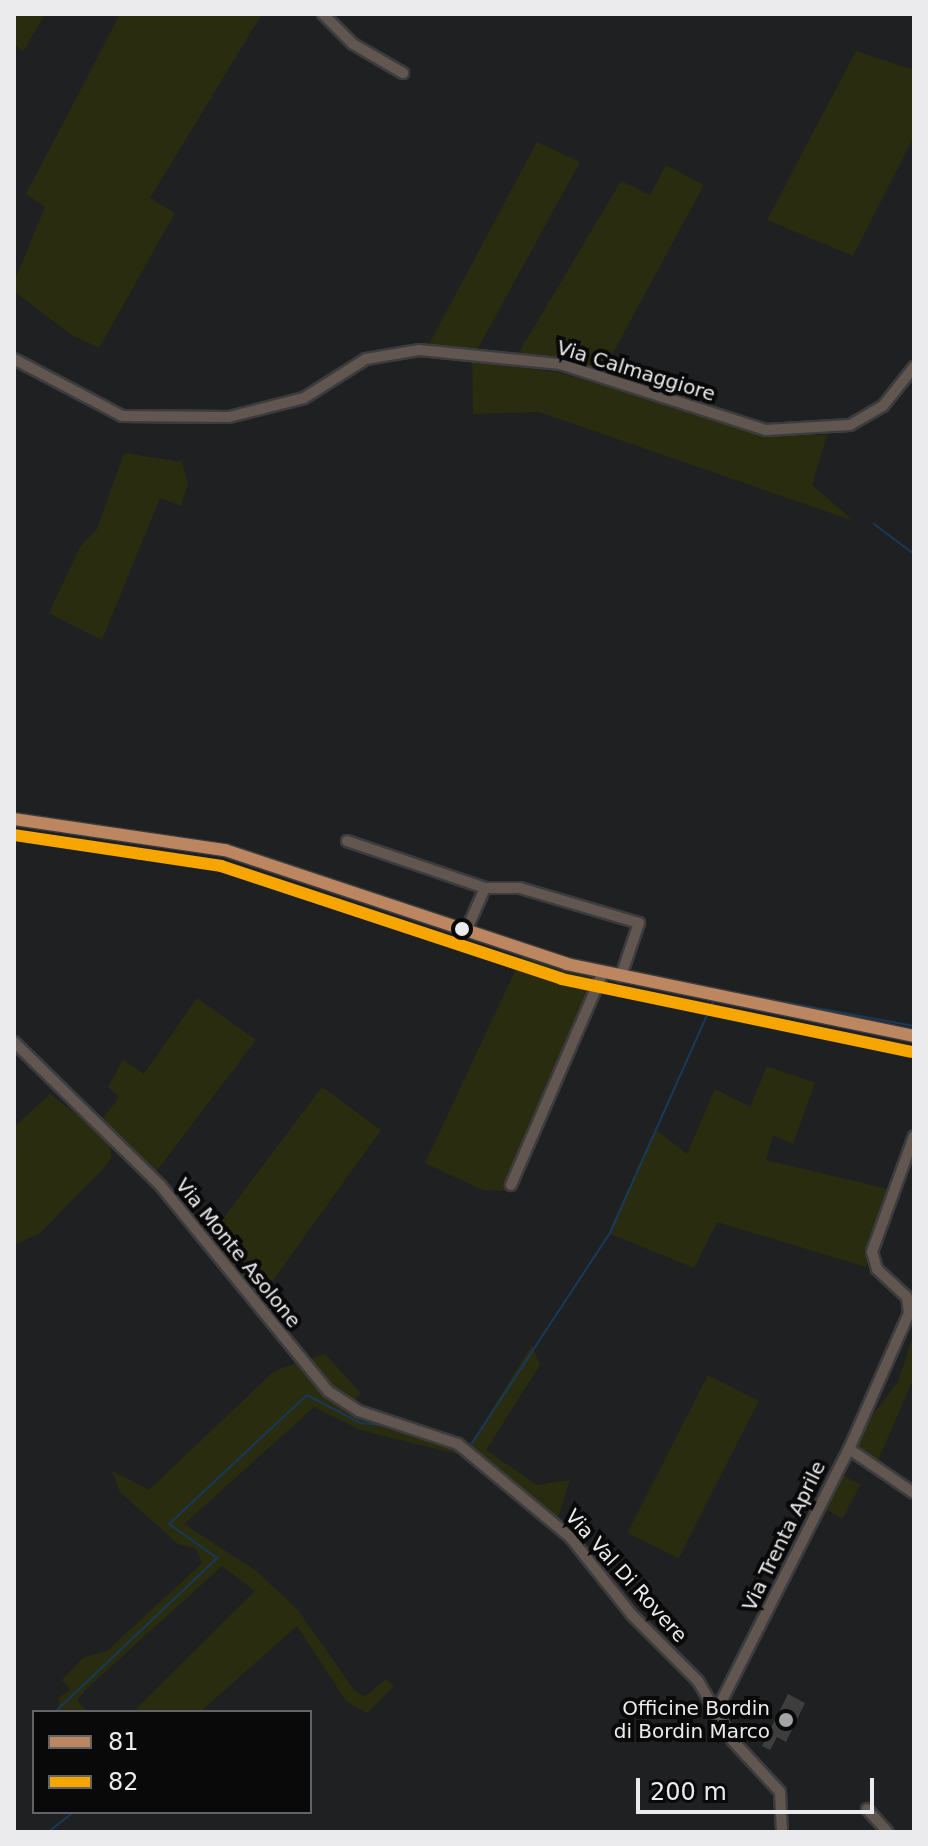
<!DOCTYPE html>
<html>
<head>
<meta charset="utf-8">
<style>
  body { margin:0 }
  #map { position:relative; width:928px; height:1846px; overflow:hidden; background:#1f2021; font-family:"DejaVu Sans",sans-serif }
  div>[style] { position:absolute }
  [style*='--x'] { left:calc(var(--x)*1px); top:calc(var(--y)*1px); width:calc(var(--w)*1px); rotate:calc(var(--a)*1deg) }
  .green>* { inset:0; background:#2a2c10; transform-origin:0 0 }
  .stream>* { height:2px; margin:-1px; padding:0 1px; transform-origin:1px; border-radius:1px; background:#17395a }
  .building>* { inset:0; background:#3e3e3f }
  .roads { filter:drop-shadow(2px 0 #3c3c3e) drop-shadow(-2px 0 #3c3c3e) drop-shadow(0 2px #3c3c3e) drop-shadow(0 -2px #3c3c3e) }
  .minor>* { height:10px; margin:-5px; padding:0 5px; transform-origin:5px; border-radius:5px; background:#625651 }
  .bus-1>* { height:12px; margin:-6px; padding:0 6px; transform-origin:6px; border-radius:6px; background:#bb8660 }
  .bus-2>* { height:12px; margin:-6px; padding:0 6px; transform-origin:6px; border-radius:6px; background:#f7a600 }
  .dots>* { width:22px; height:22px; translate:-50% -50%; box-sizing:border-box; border:4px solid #09090a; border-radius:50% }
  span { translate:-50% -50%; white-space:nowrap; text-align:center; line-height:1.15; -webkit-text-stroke:8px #09090a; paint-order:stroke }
  .street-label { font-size:20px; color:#ebebed }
  .poi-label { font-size:20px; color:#ebebed }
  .right { translate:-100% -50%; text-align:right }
  .frame { position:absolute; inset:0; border:16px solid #ebebed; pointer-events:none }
  .legend { position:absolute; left:32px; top:1710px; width:280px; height:104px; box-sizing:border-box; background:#09090a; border:2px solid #636365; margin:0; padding:10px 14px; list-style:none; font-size:24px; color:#ebebed }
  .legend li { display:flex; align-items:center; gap:16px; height:40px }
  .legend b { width:40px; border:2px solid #636365 }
  .scale { position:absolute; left:636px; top:1778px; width:238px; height:36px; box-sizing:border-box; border:4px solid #ebebed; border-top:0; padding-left:10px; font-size:24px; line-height:28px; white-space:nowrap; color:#ebebed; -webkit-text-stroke:6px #09090a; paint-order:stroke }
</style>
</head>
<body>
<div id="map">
  <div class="green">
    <div style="clip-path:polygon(14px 14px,45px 14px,23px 52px,14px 43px)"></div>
    <div style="clip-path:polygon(120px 14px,262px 14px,150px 198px,175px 213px,99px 348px,70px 334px,14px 291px,14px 282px,45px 207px,26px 194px)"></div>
    <div style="clip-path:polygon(856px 51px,914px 70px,914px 136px,853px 256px,767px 220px)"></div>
    <div style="clip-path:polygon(537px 142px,580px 162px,477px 350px,428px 346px)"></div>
    <div style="clip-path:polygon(666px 165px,704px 185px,602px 373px,518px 354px,621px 181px,650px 195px)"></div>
    <div style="clip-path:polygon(472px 361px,561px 373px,761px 434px,827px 435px,812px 485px,854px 521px,539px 412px,473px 414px)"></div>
    <div style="clip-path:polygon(124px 453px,182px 462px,188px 484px,181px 506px,160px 498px,102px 640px,49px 613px,80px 547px,97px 529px)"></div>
    <div style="clip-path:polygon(522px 956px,596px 975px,507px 1191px,483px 1190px,425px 1163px)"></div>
    <div style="clip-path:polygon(197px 998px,256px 1040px,152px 1177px,108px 1139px,112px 1157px,101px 1171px,40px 1233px,14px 1245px,14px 1127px,50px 1094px,95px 1129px,119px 1097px,108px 1087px,123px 1060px,144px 1074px)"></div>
    <div style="clip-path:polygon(767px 1066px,815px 1083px,793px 1144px,773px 1135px,766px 1160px,892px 1190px,866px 1267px,717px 1222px,694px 1268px,608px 1233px,655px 1129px,687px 1154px,715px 1089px,750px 1107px)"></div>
    <div style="clip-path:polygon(322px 1087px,381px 1130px,254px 1307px,204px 1244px)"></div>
    <div style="clip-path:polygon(914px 1333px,914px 1377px,876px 1465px,850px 1444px,898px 1382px)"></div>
    <div style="clip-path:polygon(532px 1345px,540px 1365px,486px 1450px,537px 1485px,570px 1480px,555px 1526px,469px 1457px,360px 1430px,314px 1407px,184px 1524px,255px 1570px,298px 1610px,354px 1690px,364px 1697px,386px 1679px,394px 1686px,367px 1713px,346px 1701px,297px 1626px,200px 1712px,133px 1712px,255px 1591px,222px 1566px,85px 1690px,77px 1700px,88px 1712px,60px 1711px,58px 1698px,70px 1690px,62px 1680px,84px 1657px,107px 1651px,202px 1563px,195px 1548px,178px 1544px,120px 1492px,112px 1471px,149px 1490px,274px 1371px,325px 1354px,361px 1393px,351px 1405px,317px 1375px,313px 1382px,333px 1402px,465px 1453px)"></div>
    <div style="left:708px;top:1375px;width:57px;height:177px;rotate:27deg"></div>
    <div style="left:842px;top:1475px;width:21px;height:38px;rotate:28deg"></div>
  </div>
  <div class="stream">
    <div style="--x:874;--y:524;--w:50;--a:36.9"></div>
    <div style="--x:718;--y:990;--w:199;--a:10.4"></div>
    <div style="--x:470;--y:1446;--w:255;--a:-56.7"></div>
    <div style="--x:610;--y:1233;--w:256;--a:-66"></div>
    <div style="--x:452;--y:1447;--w:13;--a:39"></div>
    <div style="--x:55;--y:1712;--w:224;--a:-43.5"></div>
    <div style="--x:217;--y:1558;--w:59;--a:-144.7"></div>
    <div style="--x:169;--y:1524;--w:189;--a:-43.1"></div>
    <div style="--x:307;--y:1395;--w:60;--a:27.8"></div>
    <div style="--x:360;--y:1423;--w:25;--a:5"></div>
    <div style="--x:48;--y:1832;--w:33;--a:-38"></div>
  </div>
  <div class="building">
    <div style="clip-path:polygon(788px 1694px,805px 1703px,786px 1742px,777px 1737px,770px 1750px,762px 1746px)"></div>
  </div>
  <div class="roads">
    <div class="minor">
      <div style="--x:323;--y:14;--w:42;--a:45"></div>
      <div style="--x:353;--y:44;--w:58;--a:30.1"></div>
      <div style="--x:14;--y:359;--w:122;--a:27.8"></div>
      <div style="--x:122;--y:416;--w:107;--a:0.5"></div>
      <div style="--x:229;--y:417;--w:77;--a:-14.2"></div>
      <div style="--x:304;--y:398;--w:73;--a:-32.2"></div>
      <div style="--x:366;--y:359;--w:54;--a:-9.6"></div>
      <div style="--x:419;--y:350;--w:142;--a:5.7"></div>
      <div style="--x:560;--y:364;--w:216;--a:17.8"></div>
      <div style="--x:766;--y:430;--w:84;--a:-3.4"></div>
      <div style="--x:850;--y:425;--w:38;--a:-30"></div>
      <div style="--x:883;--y:406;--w:50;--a:-51.5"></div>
      <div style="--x:14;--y:819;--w:213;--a:8.4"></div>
      <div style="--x:225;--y:850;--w:360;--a:18.4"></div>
      <div style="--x:567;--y:964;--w:354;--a:11.7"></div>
      <div style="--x:347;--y:841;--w:146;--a:18.8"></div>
      <div style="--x:466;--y:931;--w:47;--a:-66.2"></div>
      <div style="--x:485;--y:888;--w:35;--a:0"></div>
      <div style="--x:520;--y:888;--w:124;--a:16.4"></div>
      <div style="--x:639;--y:923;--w:56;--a:108.8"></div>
      <div style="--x:14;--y:1042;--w:204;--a:44.4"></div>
      <div style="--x:160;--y:1185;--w:266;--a:50.8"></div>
      <div style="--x:328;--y:1391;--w:37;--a:33"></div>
      <div style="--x:359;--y:1411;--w:104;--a:18.4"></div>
      <div style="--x:458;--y:1444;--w:146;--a:39.7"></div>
      <div style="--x:570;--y:1537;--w:100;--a:51.5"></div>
      <div style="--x:632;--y:1615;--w:93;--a:45"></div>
      <div style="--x:698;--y:1681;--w:69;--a:59.7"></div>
      <div style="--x:733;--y:1741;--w:69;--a:47.3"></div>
      <div style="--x:780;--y:1792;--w:40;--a:87.1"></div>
      <div style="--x:511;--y:1185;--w:232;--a:-66.6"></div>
      <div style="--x:849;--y:1449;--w:149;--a:-66.2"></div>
      <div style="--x:909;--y:1313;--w:16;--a:-97"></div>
      <div style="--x:907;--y:1297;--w:41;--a:-137"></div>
      <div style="--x:877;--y:1269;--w:18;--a:-106"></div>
      <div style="--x:872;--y:1252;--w:123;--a:-70.1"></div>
      <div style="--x:717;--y:1710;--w:292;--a:-63.2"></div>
      <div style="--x:849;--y:1449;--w:78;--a:34.1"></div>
      <div style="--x:867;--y:1809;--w:31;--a:48"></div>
    </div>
  </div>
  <div class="bus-1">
    <div style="--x:14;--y:819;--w:213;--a:8.4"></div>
    <div style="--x:225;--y:850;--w:360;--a:18.4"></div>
    <div style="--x:567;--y:964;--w:354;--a:11.7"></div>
  </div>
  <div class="bus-2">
    <div style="--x:14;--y:835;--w:209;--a:8.5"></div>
    <div style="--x:221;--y:866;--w:359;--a:18.3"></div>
    <div style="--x:562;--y:979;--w:357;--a:11.8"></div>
  </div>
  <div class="dots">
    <div style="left:462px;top:929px;background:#ebebed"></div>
    <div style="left:786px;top:1720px;background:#a4a4a6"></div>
  </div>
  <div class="street-label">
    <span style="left:636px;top:371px;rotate:17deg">Via Calmaggiore</span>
    <span style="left:238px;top:1253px;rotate:51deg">Via Monte Asolone</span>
    <span style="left:784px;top:1536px;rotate:-64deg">Via Trenta Aprile</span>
    <span style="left:626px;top:1576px;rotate:48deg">Via Val Di Rovere</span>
  </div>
  <div class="poi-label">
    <span class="right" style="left:770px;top:1720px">Officine Bordin<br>di Bordin Marco</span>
  </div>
  <div class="frame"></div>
  <ul class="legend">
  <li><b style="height:10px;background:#bb8660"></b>81</li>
  <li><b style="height:10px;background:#f7a600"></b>82</li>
  </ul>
  <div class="scale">200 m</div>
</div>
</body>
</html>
